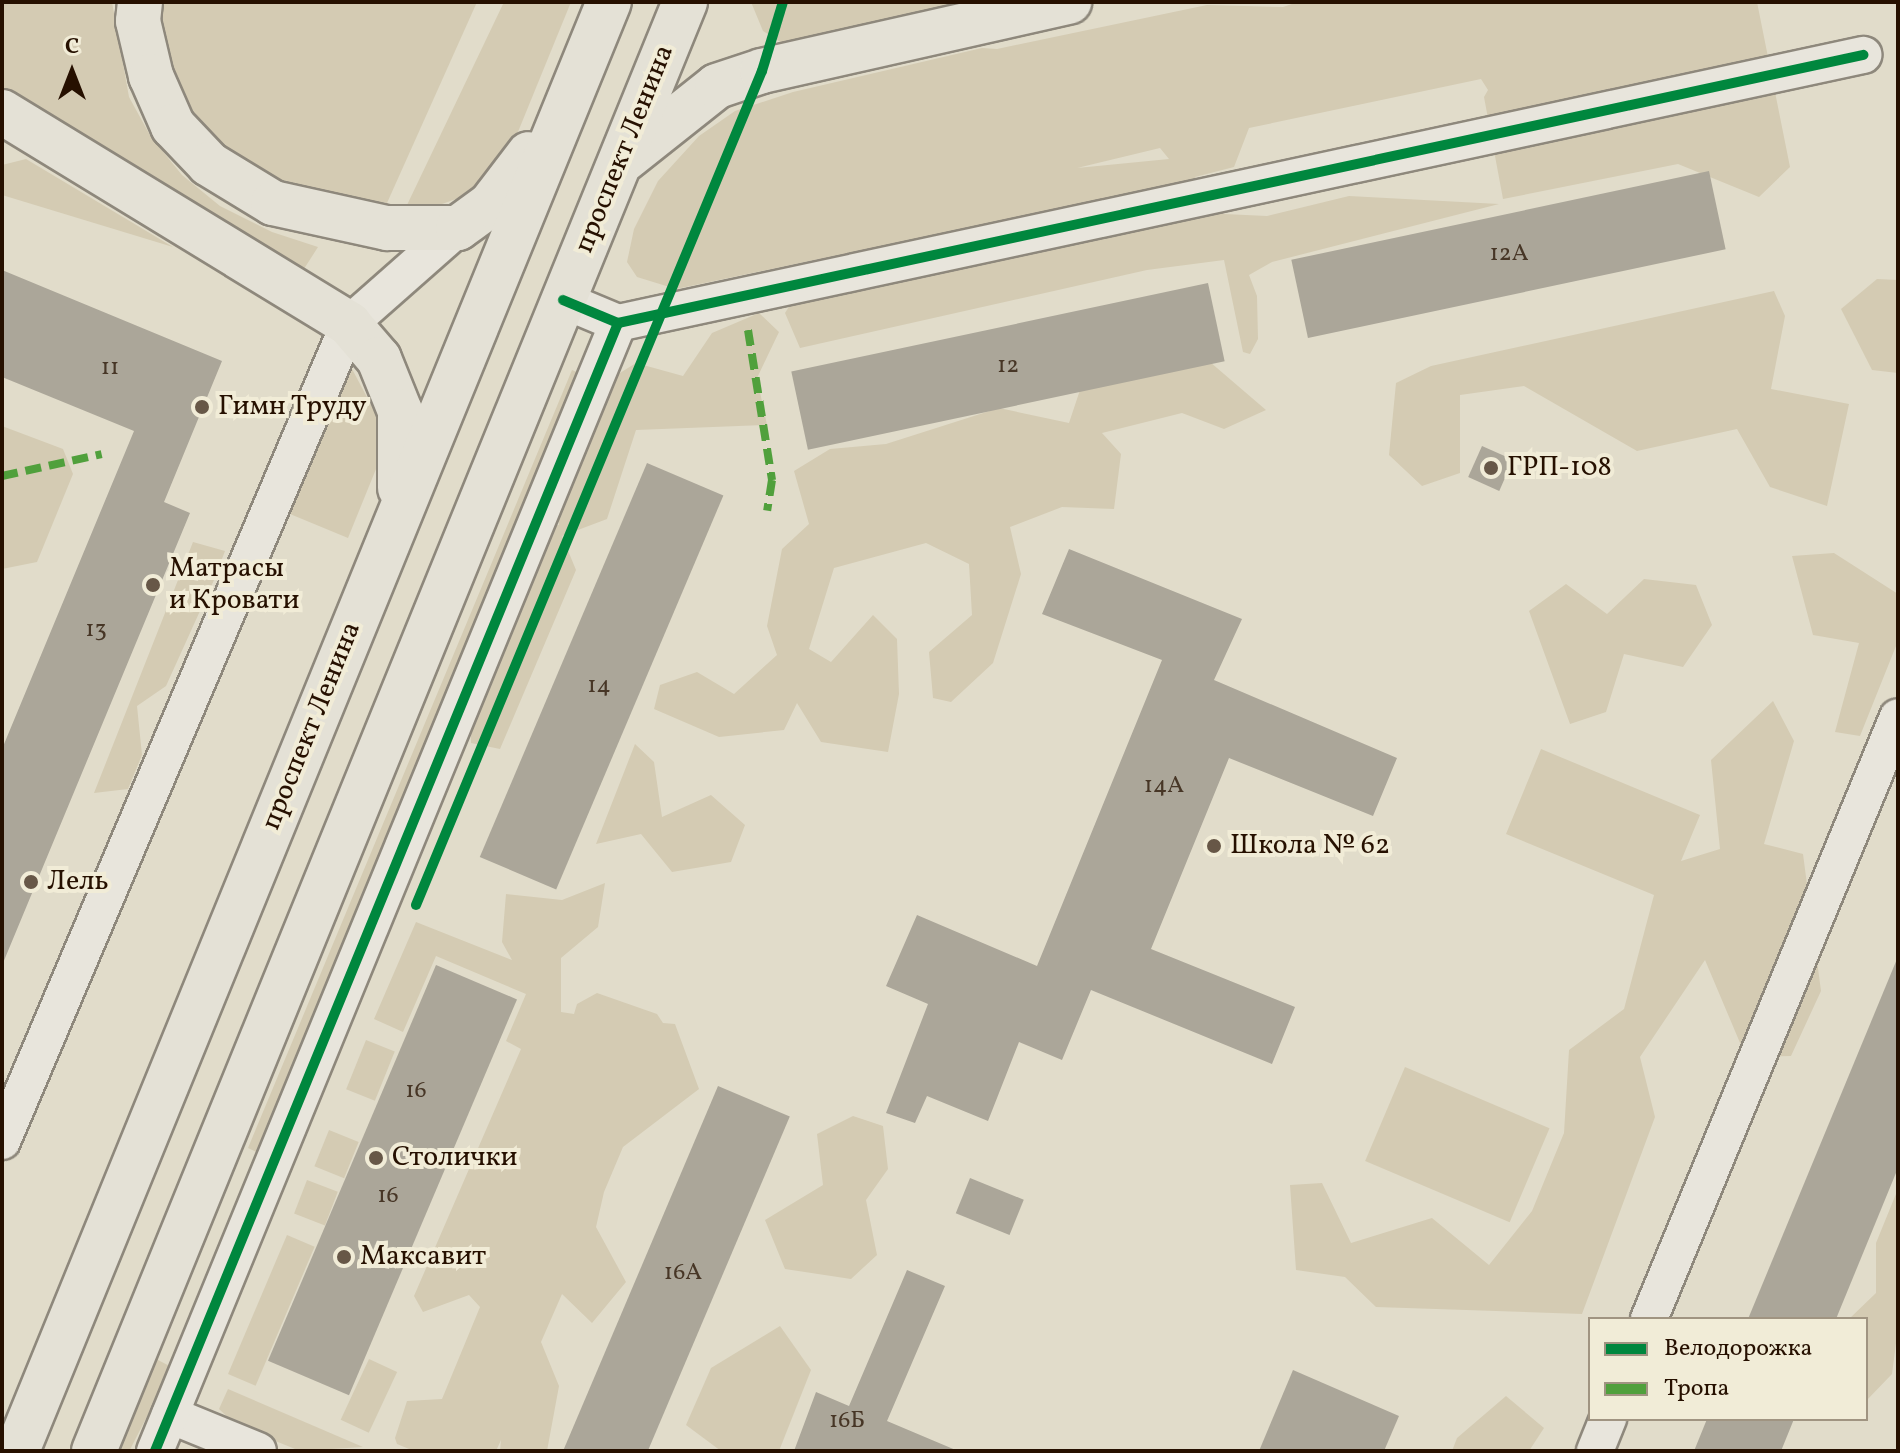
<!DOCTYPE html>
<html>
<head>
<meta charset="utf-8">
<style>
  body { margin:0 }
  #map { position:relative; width:1900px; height:1453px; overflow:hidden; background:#e1dcca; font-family:Vollkorn,serif }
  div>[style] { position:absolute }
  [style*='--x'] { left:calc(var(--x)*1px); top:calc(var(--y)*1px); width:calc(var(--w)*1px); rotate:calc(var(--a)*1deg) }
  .green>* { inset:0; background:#d4cbb3; transform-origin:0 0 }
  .building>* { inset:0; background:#aba699; transform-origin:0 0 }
  .roads { filter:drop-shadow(2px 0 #8e887c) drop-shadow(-2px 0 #8e887c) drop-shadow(0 2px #8e887c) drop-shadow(0 -2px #8e887c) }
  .minor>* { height:36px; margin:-18px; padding:0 18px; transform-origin:18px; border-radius:18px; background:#e8e5dc }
  .primary>* { height:44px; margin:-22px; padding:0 22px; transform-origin:22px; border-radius:22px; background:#e4e1d6 }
  .quiet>* { height:8px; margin-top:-4px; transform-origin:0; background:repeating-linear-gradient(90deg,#50a03c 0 16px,transparent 0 24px) }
  .cycleway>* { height:10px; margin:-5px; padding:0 5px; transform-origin:5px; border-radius:5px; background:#00873e }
  .dots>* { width:22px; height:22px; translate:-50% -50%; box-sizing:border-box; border:4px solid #f1ecd7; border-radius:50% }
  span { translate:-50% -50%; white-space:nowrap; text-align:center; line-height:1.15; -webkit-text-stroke:8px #f1ecd7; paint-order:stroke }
  .number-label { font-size:24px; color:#473626 }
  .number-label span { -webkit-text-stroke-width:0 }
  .street-label { font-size:28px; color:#261000 }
  .poi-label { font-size:28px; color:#261000 }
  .left { translate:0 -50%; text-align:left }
  .frame { position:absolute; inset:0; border:4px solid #261000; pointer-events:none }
  .legend { position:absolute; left:1588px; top:1317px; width:280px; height:104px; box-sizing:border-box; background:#f1ecd7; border:2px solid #a09481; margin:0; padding:10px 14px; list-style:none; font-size:24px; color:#261000 }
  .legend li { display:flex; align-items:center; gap:16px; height:40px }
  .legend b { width:40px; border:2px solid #a09481 }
  .north { position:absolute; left:32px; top:32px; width:80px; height:80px; -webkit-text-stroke:6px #f1ecd7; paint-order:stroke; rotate:0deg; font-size:22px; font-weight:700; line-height:32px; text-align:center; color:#261000 }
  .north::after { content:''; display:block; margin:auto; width:28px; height:36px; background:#261000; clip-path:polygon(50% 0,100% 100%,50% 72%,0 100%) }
</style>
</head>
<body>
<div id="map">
  <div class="green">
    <div style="clip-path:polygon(2px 2px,112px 2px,129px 97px,151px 137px,182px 175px,220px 206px,272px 232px,318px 247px,302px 272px,2px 93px)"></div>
    <div style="clip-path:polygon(158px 2px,477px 2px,387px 203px,327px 196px,271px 181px,213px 139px,173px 85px,158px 31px)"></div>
    <div style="clip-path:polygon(504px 2px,571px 2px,511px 149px,470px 194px,442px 204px,407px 205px)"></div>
    <div style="clip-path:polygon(751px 2px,989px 2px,782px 43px,763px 31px)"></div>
    <div style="clip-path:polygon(evenodd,1298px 2px,1757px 2px,1790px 167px,1759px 197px,1678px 164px,1503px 199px,1484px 97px,1488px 90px,1481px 79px,1249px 128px,1234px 167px,1195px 177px,1224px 214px,1267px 216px,1349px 196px,1499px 204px,1272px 262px,1249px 275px,1257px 296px,1258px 339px,1250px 354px,1243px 352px,1224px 260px,1147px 270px,800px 348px,785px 313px,819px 259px,676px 289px,637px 277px,627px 262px,634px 229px,658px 181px,699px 136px,735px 111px,793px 92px,982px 48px,997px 49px,1207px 5px,1283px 7px,1298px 2px,1160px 148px,1169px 159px,1077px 168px,1160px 148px)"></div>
    <div style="clip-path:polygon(26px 159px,173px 247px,2px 195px,2px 165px)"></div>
    <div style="clip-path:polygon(1877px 279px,1898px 280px,1898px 373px,1872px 370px,1841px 309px)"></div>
    <div style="clip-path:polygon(1774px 291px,1785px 316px,1771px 389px,1849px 404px,1827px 506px,1770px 487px,1737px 429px,1637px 451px,1524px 386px,1460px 395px,1460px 473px,1422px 486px,1389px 455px,1396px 383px,1431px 366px)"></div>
    <div style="clip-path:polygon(evenodd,759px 313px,779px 332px,757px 378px,767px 425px,636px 430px,607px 519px,562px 536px,576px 570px,500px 749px,471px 743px,469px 657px,265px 1156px,248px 1148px,572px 370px,579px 373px,575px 401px,636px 363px,683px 376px,712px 333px,759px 313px,555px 486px,559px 525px,527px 525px,555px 486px)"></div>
    <div style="clip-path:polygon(1210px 362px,1266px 410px,1224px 429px,1182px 413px,1102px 433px,1121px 454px,1114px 509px,1062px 507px,1010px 527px,1021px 574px,993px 663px,951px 702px,933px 698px,929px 652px,972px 615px,969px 564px,926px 543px,834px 568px,809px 649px,831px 662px,873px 615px,897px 639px,899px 694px,888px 752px,821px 742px,797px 703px,784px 730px,719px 737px,654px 709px,660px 685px,697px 672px,734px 694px,777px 655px,767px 626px,782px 549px,809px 524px,794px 471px,830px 449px,886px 444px,999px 408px,1069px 423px,1080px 390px)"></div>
    <div style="clip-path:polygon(351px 367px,378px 418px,380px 443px,376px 469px,348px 538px,290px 514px)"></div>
    <div style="clip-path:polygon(2px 426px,63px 449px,73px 474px,37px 562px,2px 569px)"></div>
    <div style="clip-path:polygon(193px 542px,225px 551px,214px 580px,166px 686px,137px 706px,142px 755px,128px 789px,94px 793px)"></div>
    <div style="clip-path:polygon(1834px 553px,1898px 594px,1898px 641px,1860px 736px,1835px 732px,1859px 643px,1813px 635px,1792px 556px)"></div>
    <div style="clip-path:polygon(1644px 579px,1696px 585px,1712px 625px,1683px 667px,1624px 654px,1606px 712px,1570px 724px,1529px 611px,1566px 584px,1607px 614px)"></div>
    <div style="clip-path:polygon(1773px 701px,1794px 741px,1764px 844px,1803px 854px,1821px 991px,1791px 1056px,1746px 1057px,1705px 960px,1640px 1057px,1655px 1117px,1582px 1314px,1376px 1307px,1345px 1277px,1296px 1270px,1290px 1185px,1322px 1183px,1351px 1243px,1432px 1218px,1489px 1265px,1532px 1211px,1564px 1133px,1569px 1050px,1624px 1009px,1654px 895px,1506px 834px,1541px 749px,1700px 815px,1681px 861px,1720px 849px,1711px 760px)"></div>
    <div style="clip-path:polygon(635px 744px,654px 762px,662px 817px,711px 795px,745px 825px,731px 862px,672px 872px,641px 834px,596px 844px)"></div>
    <div style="clip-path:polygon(605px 883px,598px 927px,561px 958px,561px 1012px,574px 1014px,577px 1004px,597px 993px,657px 1014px,663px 1023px,675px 1024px,699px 1089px,623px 1147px,604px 1192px,596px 1227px,626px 1282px,592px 1323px,562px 1294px,541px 1342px,559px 1386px,547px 1451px,500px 1451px,501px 1440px,496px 1451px,414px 1451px,397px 1444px,395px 1438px,407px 1401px,442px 1399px,480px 1307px,469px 1295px,423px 1312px,414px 1296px,521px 1049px,506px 1041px,526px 994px,436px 956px,403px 1032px,374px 1019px,416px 922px,512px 960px,502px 942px,506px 894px,562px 900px)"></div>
    <div style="left:366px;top:1040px;width:31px;height:53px;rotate:22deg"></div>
    <div style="left:1405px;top:1067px;width:157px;height:102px;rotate:23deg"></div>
    <div style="clip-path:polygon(853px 1116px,883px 1126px,888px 1169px,866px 1200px,877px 1255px,851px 1279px,785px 1269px,765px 1220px,823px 1185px,817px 1134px)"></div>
    <div style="left:329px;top:1130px;width:32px;height:39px;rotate:22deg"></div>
    <div style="left:307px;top:1180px;width:33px;height:36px;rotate:21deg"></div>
    <div style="clip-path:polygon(1898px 1189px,1898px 1328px,1892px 1374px,1866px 1401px,1866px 1319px,1849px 1319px,1876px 1293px,1876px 1243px)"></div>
    <div style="left:287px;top:1235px;width:30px;height:151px;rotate:23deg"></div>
    <div style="clip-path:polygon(780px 1326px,811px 1370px,779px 1451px,721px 1451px,686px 1425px,711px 1368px)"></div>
    <div style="left:156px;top:1359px;width:18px;height:100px;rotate:27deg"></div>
    <div style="left:369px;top:1359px;width:31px;height:67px;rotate:25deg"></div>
    <div style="clip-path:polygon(228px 1389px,363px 1447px,300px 1451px,236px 1425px,219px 1409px)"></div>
    <div style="clip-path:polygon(1506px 1396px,1544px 1428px,1529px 1451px,1452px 1451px,1457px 1438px)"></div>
  </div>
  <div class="building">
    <div style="left:1709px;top:171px;width:80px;height:427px;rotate:78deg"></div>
    <div style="clip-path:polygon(2px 270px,222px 361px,164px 502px,190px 513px,3px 963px,2px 749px,134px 431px,2px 377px)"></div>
    <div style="left:1208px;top:283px;width:80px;height:426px;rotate:78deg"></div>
    <div style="left:1482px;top:446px;width:34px;height:34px;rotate:24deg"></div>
    <div style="left:647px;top:463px;width:83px;height:428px;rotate:23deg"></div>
    <div style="clip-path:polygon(1069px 549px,1242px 619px,1214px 680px,1397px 758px,1373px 816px,1229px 758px,1151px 949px,1295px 1007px,1272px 1064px,1091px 990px,1062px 1060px,1019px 1042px,988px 1121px,927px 1096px,915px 1123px,886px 1113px,928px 1004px,886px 986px,917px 915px,1037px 966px,1162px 660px,1042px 614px)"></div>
    <div style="clip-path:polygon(1897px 959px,1898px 1168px,1836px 1319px,1748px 1319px)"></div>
    <div style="left:436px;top:965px;width:88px;height:430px;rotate:23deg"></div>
    <div style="left:718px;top:1086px;width:78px;height:395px;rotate:23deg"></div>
    <div style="left:970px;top:1178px;width:58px;height:38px;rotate:22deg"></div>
    <div style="clip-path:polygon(907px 1270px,945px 1286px,887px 1421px,958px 1451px,794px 1451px,816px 1392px,849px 1406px)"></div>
    <div style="clip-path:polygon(1293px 1370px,1399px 1416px,1384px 1451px,1259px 1451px)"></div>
    <div style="clip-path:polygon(1707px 1419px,1794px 1419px,1781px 1451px,1694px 1451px)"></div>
  </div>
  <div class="roads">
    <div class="minor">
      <div style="--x:563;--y:300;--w:60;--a:22.7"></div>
      <div style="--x:618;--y:323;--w:1274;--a:-12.15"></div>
      <div style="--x:2;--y:1141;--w:888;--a:-66.99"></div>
      <div style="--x:349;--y:324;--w:145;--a:-41.4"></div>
      <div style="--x:1649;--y:1319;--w:651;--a:-67.53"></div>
      <div style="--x:170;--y:1415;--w:95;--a:22.2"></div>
      <div style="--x:155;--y:1451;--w:1219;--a:-67.68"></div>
      <div style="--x:1595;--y:1451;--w:35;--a:-68"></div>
    </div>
    <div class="primary">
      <div style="--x:140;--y:2;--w:19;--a:96"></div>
      <div style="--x:138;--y:21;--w:57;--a:76.7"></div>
      <div style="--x:151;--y:76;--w:55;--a:66.3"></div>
      <div style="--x:173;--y:126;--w:52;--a:46.5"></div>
      <div style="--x:209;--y:164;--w:75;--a:31.4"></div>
      <div style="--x:273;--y:203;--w:117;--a:12.4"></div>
      <div style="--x:387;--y:228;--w:71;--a:0"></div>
      <div style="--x:458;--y:228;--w:39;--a:-36"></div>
      <div style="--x:490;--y:205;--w:64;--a:-52.6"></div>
      <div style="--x:2;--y:112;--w:407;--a:31.4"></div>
      <div style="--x:349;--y:324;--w:46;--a:49.4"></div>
      <div style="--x:379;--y:359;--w:56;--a:68"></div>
      <div style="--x:400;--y:411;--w:77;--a:90"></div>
      <div style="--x:625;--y:159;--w:117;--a:-38.4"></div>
      <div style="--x:717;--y:86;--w:47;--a:-18.4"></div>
      <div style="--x:762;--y:71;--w:315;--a:-12.7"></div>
      <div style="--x:17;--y:1451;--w:1565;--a:-67.78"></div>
      <div style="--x:94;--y:1451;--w:1565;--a:-67.81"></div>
    </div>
  </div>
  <div class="quiet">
    <div style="--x:748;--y:330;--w:152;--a:80.9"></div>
    <div style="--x:772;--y:480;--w:31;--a:99"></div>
    <div style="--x:2;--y:476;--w:102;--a:-12.4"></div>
  </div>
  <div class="cycleway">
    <div style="--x:563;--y:300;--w:60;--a:22.7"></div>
    <div style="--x:618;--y:323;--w:1274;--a:-12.15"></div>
    <div style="--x:416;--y:905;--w:903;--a:-67.47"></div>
    <div style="--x:762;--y:71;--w:72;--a:-73.1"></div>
    <div style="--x:155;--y:1451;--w:1219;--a:-67.68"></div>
  </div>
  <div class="dots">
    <div style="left:202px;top:407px;background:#675747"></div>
    <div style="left:1491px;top:468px;background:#675747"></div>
    <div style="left:153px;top:585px;background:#675747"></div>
    <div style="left:1214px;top:846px;background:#675747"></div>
    <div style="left:31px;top:882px;background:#675747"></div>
    <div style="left:376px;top:1158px;background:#675747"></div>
    <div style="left:344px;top:1257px;background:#675747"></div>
  </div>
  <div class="number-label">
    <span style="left:1509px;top:255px">12А</span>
    <span style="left:1008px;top:367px">12</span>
    <span style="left:110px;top:369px">11</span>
    <span style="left:96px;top:631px">13</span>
    <span style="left:599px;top:687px">14</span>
    <span style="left:1164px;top:787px">14А</span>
    <span style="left:416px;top:1092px">16</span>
    <span style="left:388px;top:1197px">16</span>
    <span style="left:683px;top:1274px">16А</span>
    <span style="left:847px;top:1422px">16Б</span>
  </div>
  <div class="street-label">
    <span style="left:625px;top:149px;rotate:-68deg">проспект Ленина</span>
    <span style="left:312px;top:726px;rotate:-68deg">проспект Ленина</span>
  </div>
  <div class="poi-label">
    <span class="left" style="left:218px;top:407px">Гимн Труду</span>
    <span class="left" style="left:1507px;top:468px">ГРП-108</span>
    <span class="left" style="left:169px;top:585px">Матрасы<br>и Кровати</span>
    <span class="left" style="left:1230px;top:846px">Школа № 62</span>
    <span class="left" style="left:47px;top:882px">Лель</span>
    <span class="left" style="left:392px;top:1158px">Столички</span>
    <span class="left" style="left:360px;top:1257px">Максавит</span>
  </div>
  <div class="frame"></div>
  <ul class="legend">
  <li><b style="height:10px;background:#00873e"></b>Велодорожка</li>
  <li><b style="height:10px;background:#50a03c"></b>Тропа</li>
  </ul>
  <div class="north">С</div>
</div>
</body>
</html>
